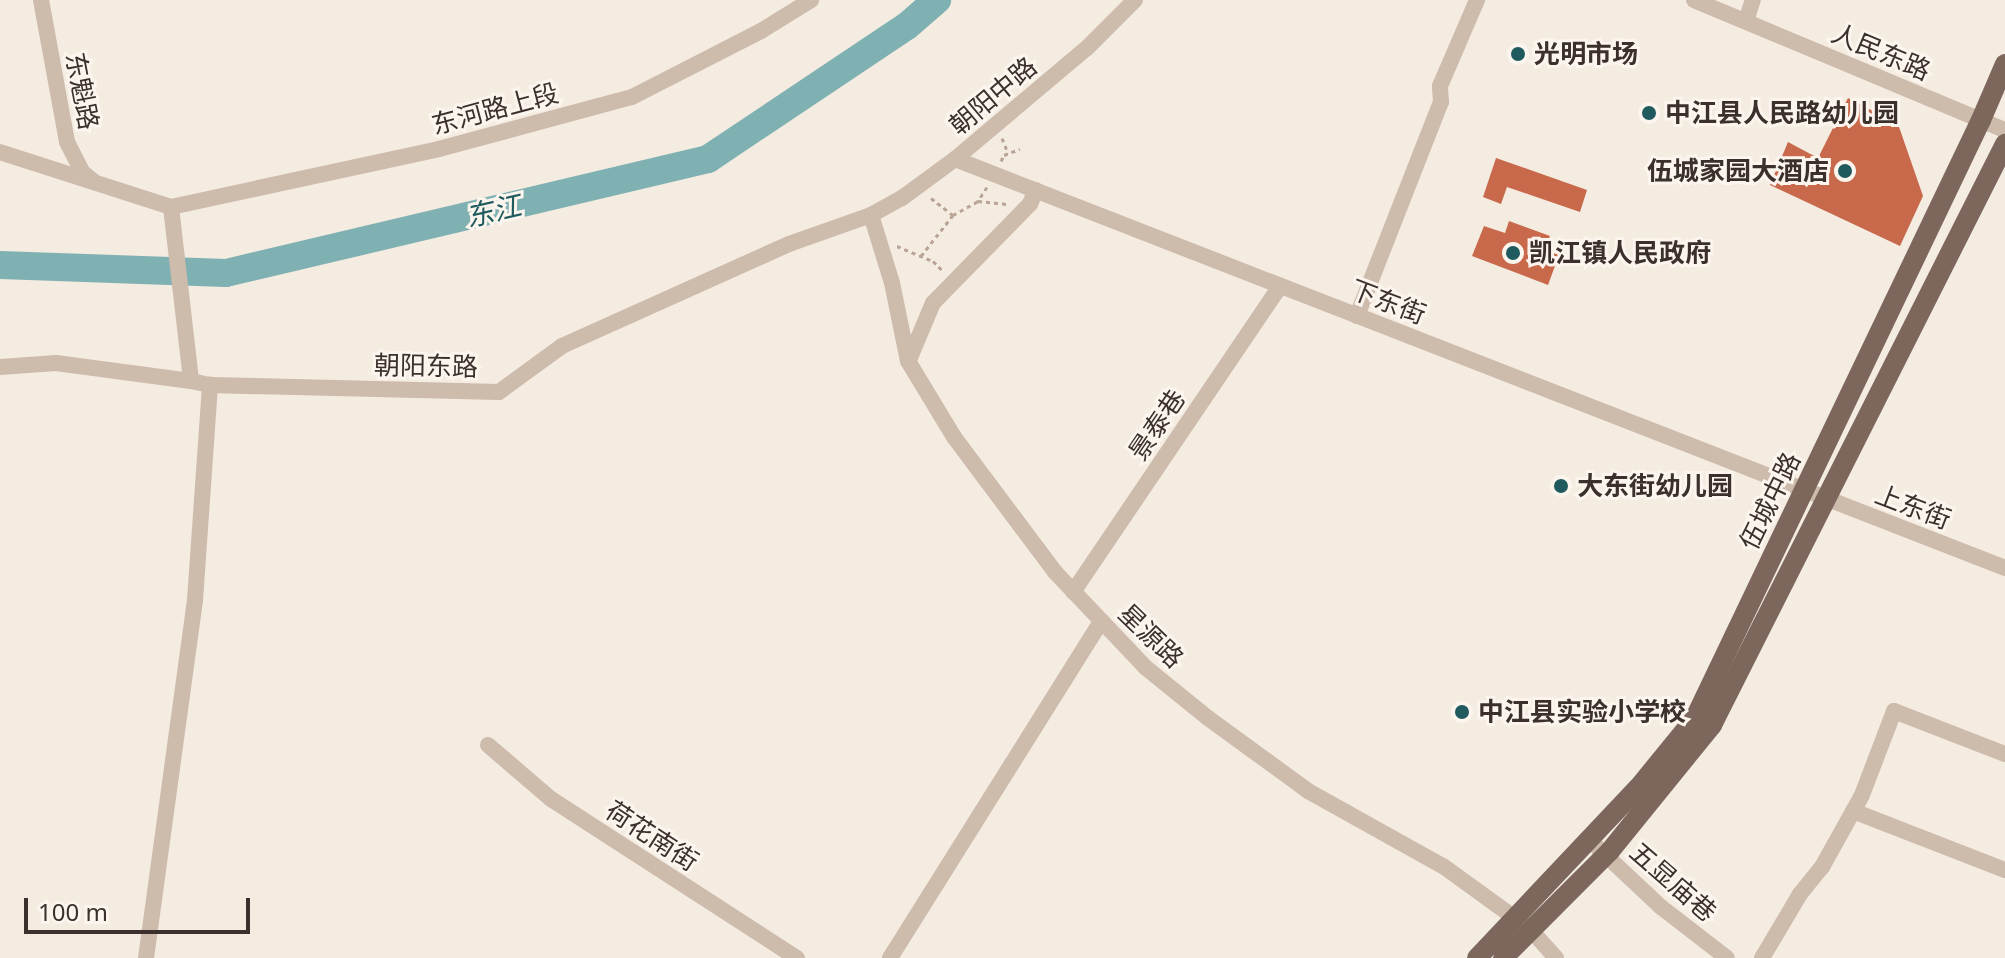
<!DOCTYPE html>
<html>
<head>
<meta charset="utf-8">
<style>
  body { margin:0 }
  #map { position:relative; width:2005px; height:958px; overflow:hidden; background:#f4ebe1; font-family:"Noto Sans","Noto Sans SC",sans-serif }
  div>[style] { position:absolute }
  [style*='--x'] { left:calc(var(--x)*1px); top:calc(var(--y)*1px); width:calc(var(--w)*1px); rotate:calc(var(--a)*1deg) }
  .river>* { height:28px; margin:-14px; padding:0 14px; transform-origin:14px; border-radius:14px; background:#7fb0b2 }
  .building>* { inset:0; background:#c8694b }
  .path>* { height:3px; margin-top:-1.5px; transform-origin:0; background:repeating-linear-gradient(90deg,#b9a596 0 4px,transparent 0 8px) }
  .minor>* { height:16px; margin:-8px; padding:0 8px; transform-origin:8px; border-radius:8px; background:#cdbbac }
  .major>* { height:20px; margin:-10px; padding:0 10px; transform-origin:10px; border-radius:10px; background:#7d675c }
  .dots>* { width:22px; height:22px; translate:-50% -50%; box-sizing:border-box; border:4px solid #fbf5ee; border-radius:50% }
  span { translate:-50% -50%; white-space:nowrap; text-align:center; line-height:1.15; -webkit-text-stroke:6px #fbf5ee; paint-order:stroke }
  .street-label { font-size:26px; color:#3b302b }
  .poi-label { font-size:26px; color:#3b302b; font-weight:700 }
  .left { translate:0 -50%; text-align:left }
  .right { translate:-100% -50%; text-align:right }
  .water-label { font-size:28px; color:#1f5a5e; font-style:italic }
  .scale { position:absolute; left:24px; top:898px; width:226px; height:36px; box-sizing:border-box; border:4px solid #3b302b; border-top:0; padding-left:10px; font-size:24px; line-height:28px; white-space:nowrap; color:#3b302b; -webkit-text-stroke:6px #fbf5ee; paint-order:stroke }
</style>
</head>
<body>
<div id="map">
  <div class="river">
    <div style="--x:0;--y:265;--w:226;--a:2"></div>
    <div style="--x:226;--y:273;--w:495;--a:-13.3"></div>
    <div style="--x:708;--y:159;--w:239;--a:-33.8"></div>
    <div style="--x:907;--y:26;--w:40;--a:-41"></div>
  </div>
  <div class="building">
    <div style="clip-path:polygon(1848px 98px,1898px 124px,1923px 196px,1900px 246px,1770px 185px,1788px 142px,1818px 158px)"></div>
    <div style="clip-path:polygon(1496px 158px,1587px 190px,1580px 212px,1507px 187px,1501px 204px,1483px 197px)"></div>
    <div style="clip-path:polygon(1509px 221px,1550px 236px,1544px 250px,1559px 255px,1548px 285px,1472px 256px,1484px 226px,1505px 233px)"></div>
  </div>
  <div class="path">
    <div style="--x:1002;--y:138;--w:16;--a:68"></div>
    <div style="--x:1001;--y:161;--w:7;--a:-63"></div>
    <div style="--x:1004;--y:155;--w:17;--a:-21"></div>
    <div style="--x:987;--y:187;--w:17;--a:123"></div>
    <div style="--x:978;--y:201;--w:29;--a:6"></div>
    <div style="--x:931;--y:198;--w:28;--a:38"></div>
    <div style="--x:953;--y:215;--w:29;--a:-29"></div>
    <div style="--x:897;--y:246;--w:39;--a:23"></div>
    <div style="--x:933;--y:261;--w:16;--a:45"></div>
    <div style="--x:921;--y:256;--w:52;--a:-52"></div>
  </div>
  <div class="minor">
    <div style="--x:41;--y:0;--w:144;--a:79.6"></div>
    <div style="--x:67;--y:142;--w:34;--a:63"></div>
    <div style="--x:82;--y:172;--w:14;--a:39"></div>
    <div style="--x:1694;--y:0;--w:337;--a:22.7"></div>
    <div style="--x:1746;--y:21;--w:22;--a:-72"></div>
    <div style="--x:0;--y:152;--w:180;--a:17.8"></div>
    <div style="--x:171;--y:207;--w:175;--a:83.4"></div>
    <div style="--x:191;--y:381;--w:19;--a:12"></div>
    <div style="--x:210;--y:385;--w:289;--a:1.4"></div>
    <div style="--x:499;--y:392;--w:78;--a:-36.1"></div>
    <div style="--x:562;--y:346;--w:249;--a:-24.2"></div>
    <div style="--x:789;--y:244;--w:87;--a:-19.5"></div>
    <div style="--x:871;--y:215;--w:35;--a:-29"></div>
    <div style="--x:902;--y:198;--w:66;--a:-36.3"></div>
    <div style="--x:955;--y:159;--w:172;--a:-40.1"></div>
    <div style="--x:1087;--y:48;--w:68;--a:-45"></div>
    <div style="--x:955;--y:159;--w:1127;--a:21.28"></div>
    <div style="--x:171;--y:207;--w:274;--a:-12.2"></div>
    <div style="--x:439;--y:149;--w:200;--a:-15.1"></div>
    <div style="--x:632;--y:97;--w:145;--a:-27.1"></div>
    <div style="--x:761;--y:31;--w:59;--a:-31.8"></div>
    <div style="--x:871;--y:215;--w:71;--a:72.8"></div>
    <div style="--x:892;--y:283;--w:80;--a:78.4"></div>
    <div style="--x:908;--y:361;--w:89;--a:58.8"></div>
    <div style="--x:954;--y:437;--w:169;--a:53.2"></div>
    <div style="--x:1055;--y:572;--w:131;--a:46.5"></div>
    <div style="--x:1145;--y:667;--w:81;--a:39"></div>
    <div style="--x:1208;--y:718;--w:124;--a:36.1"></div>
    <div style="--x:1308;--y:791;--w:154;--a:29.1"></div>
    <div style="--x:1443;--y:866;--w:107;--a:35.9"></div>
    <div style="--x:1530;--y:929;--w:39;--a:48"></div>
    <div style="--x:1357;--y:316;--w:230;--a:-68.6"></div>
    <div style="--x:1441;--y:102;--w:16;--a:-94"></div>
    <div style="--x:1440;--y:86;--w:94;--a:-66.7"></div>
    <div style="--x:909;--y:360;--w:62;--a:-67.2"></div>
    <div style="--x:933;--y:303;--w:139;--a:-45.6"></div>
    <div style="--x:1030;--y:204;--w:15;--a:-67"></div>
    <div style="--x:0;--y:367;--w:56;--a:-4.1"></div>
    <div style="--x:56;--y:363;--w:136;--a:7.6"></div>
    <div style="--x:1073;--y:592;--w:369;--a:-55.9"></div>
    <div style="--x:488;--y:745;--w:83;--a:40.6"></div>
    <div style="--x:551;--y:799;--w:293;--a:32.9"></div>
    <div style="--x:1853;--y:811;--w:163;--a:21.2"></div>
    <div style="--x:1597;--y:847;--w:88;--a:43.2"></div>
    <div style="--x:1661;--y:907;--w:83;--a:37.7"></div>
    <div style="--x:146;--y:958;--w:361;--a:-82.2"></div>
    <div style="--x:195;--y:600;--w:216;--a:-86"></div>
    <div style="--x:890;--y:958;--w:398;--a:-57.9"></div>
    <div style="--x:1762;--y:958;--w:74;--a:-59.3"></div>
    <div style="--x:1800;--y:894;--w:35;--a:-51"></div>
    <div style="--x:1822;--y:867;--w:82;--a:-60.9"></div>
    <div style="--x:1862;--y:795;--w:90;--a:-69.1"></div>
    <div style="--x:1894;--y:711;--w:119;--a:21.2"></div>
  </div>
  <div class="major">
    <div style="--x:1477;--y:958;--w:234;--a:-46.6"></div>
    <div style="--x:1638;--y:788;--w:90;--a:-50.8"></div>
    <div style="--x:1695;--y:718;--w:663;--a:-64.44"></div>
    <div style="--x:1981;--y:120;--w:61;--a:-66.8"></div>
    <div style="--x:1503;--y:958;--w:151;--a:-45"></div>
    <div style="--x:1610;--y:851;--w:162;--a:-51"></div>
    <div style="--x:1712;--y:725;--w:651;--a:-63.24"></div>
  </div>
  <div class="dots">
    <div style="left:1518px;top:54px;background:#1f5a5e"></div>
    <div style="left:1649px;top:113px;background:#1f5a5e"></div>
    <div style="left:1845px;top:171px;background:#1f5a5e"></div>
    <div style="left:1513px;top:253px;background:#1f5a5e"></div>
    <div style="left:1561px;top:486px;background:#1f5a5e"></div>
    <div style="left:1462px;top:712px;background:#1f5a5e"></div>
  </div>
  <div class="street-label">
    <span style="left:1881px;top:52px;rotate:23deg">人民东路</span>
    <span style="left:82px;top:91px;rotate:79deg">东魁路</span>
    <span style="left:993px;top:96px;rotate:-40deg">朝阳中路</span>
    <span style="left:495px;top:109px;rotate:-15deg">东河路上段</span>
    <span style="left:1388px;top:302px;rotate:21deg">下东街</span>
    <span style="left:426px;top:366px;rotate:1deg">朝阳东路</span>
    <span style="left:1157px;top:425px;rotate:-56deg">景泰巷</span>
    <span style="left:1770px;top:501px;rotate:-64deg">伍城中路</span>
    <span style="left:1913px;top:507px;rotate:21deg">上东街</span>
    <span style="left:1151px;top:636px;rotate:44deg">星源路</span>
    <span style="left:652px;top:836px;rotate:33deg">荷花南街</span>
    <span style="left:1673px;top:882px;rotate:41deg">五显庙巷</span>
  </div>
  <div class="poi-label">
    <span class="left" style="left:1534px;top:54px">光明市场</span>
    <span class="left" style="left:1665px;top:113px">中江县人民路幼儿园</span>
    <span class="right" style="left:1829px;top:171px">伍城家园大酒店</span>
    <span class="left" style="left:1529px;top:253px">凯江镇人民政府</span>
    <span class="left" style="left:1577px;top:486px">大东街幼儿园</span>
    <span class="left" style="left:1478px;top:712px">中江县实验小学校</span>
  </div>
  <div class="water-label">
    <span style="left:493px;top:210px;rotate:-13deg">东江</span>
  </div>
  <div class="scale">100 m</div>
</div>
</body>
</html>
